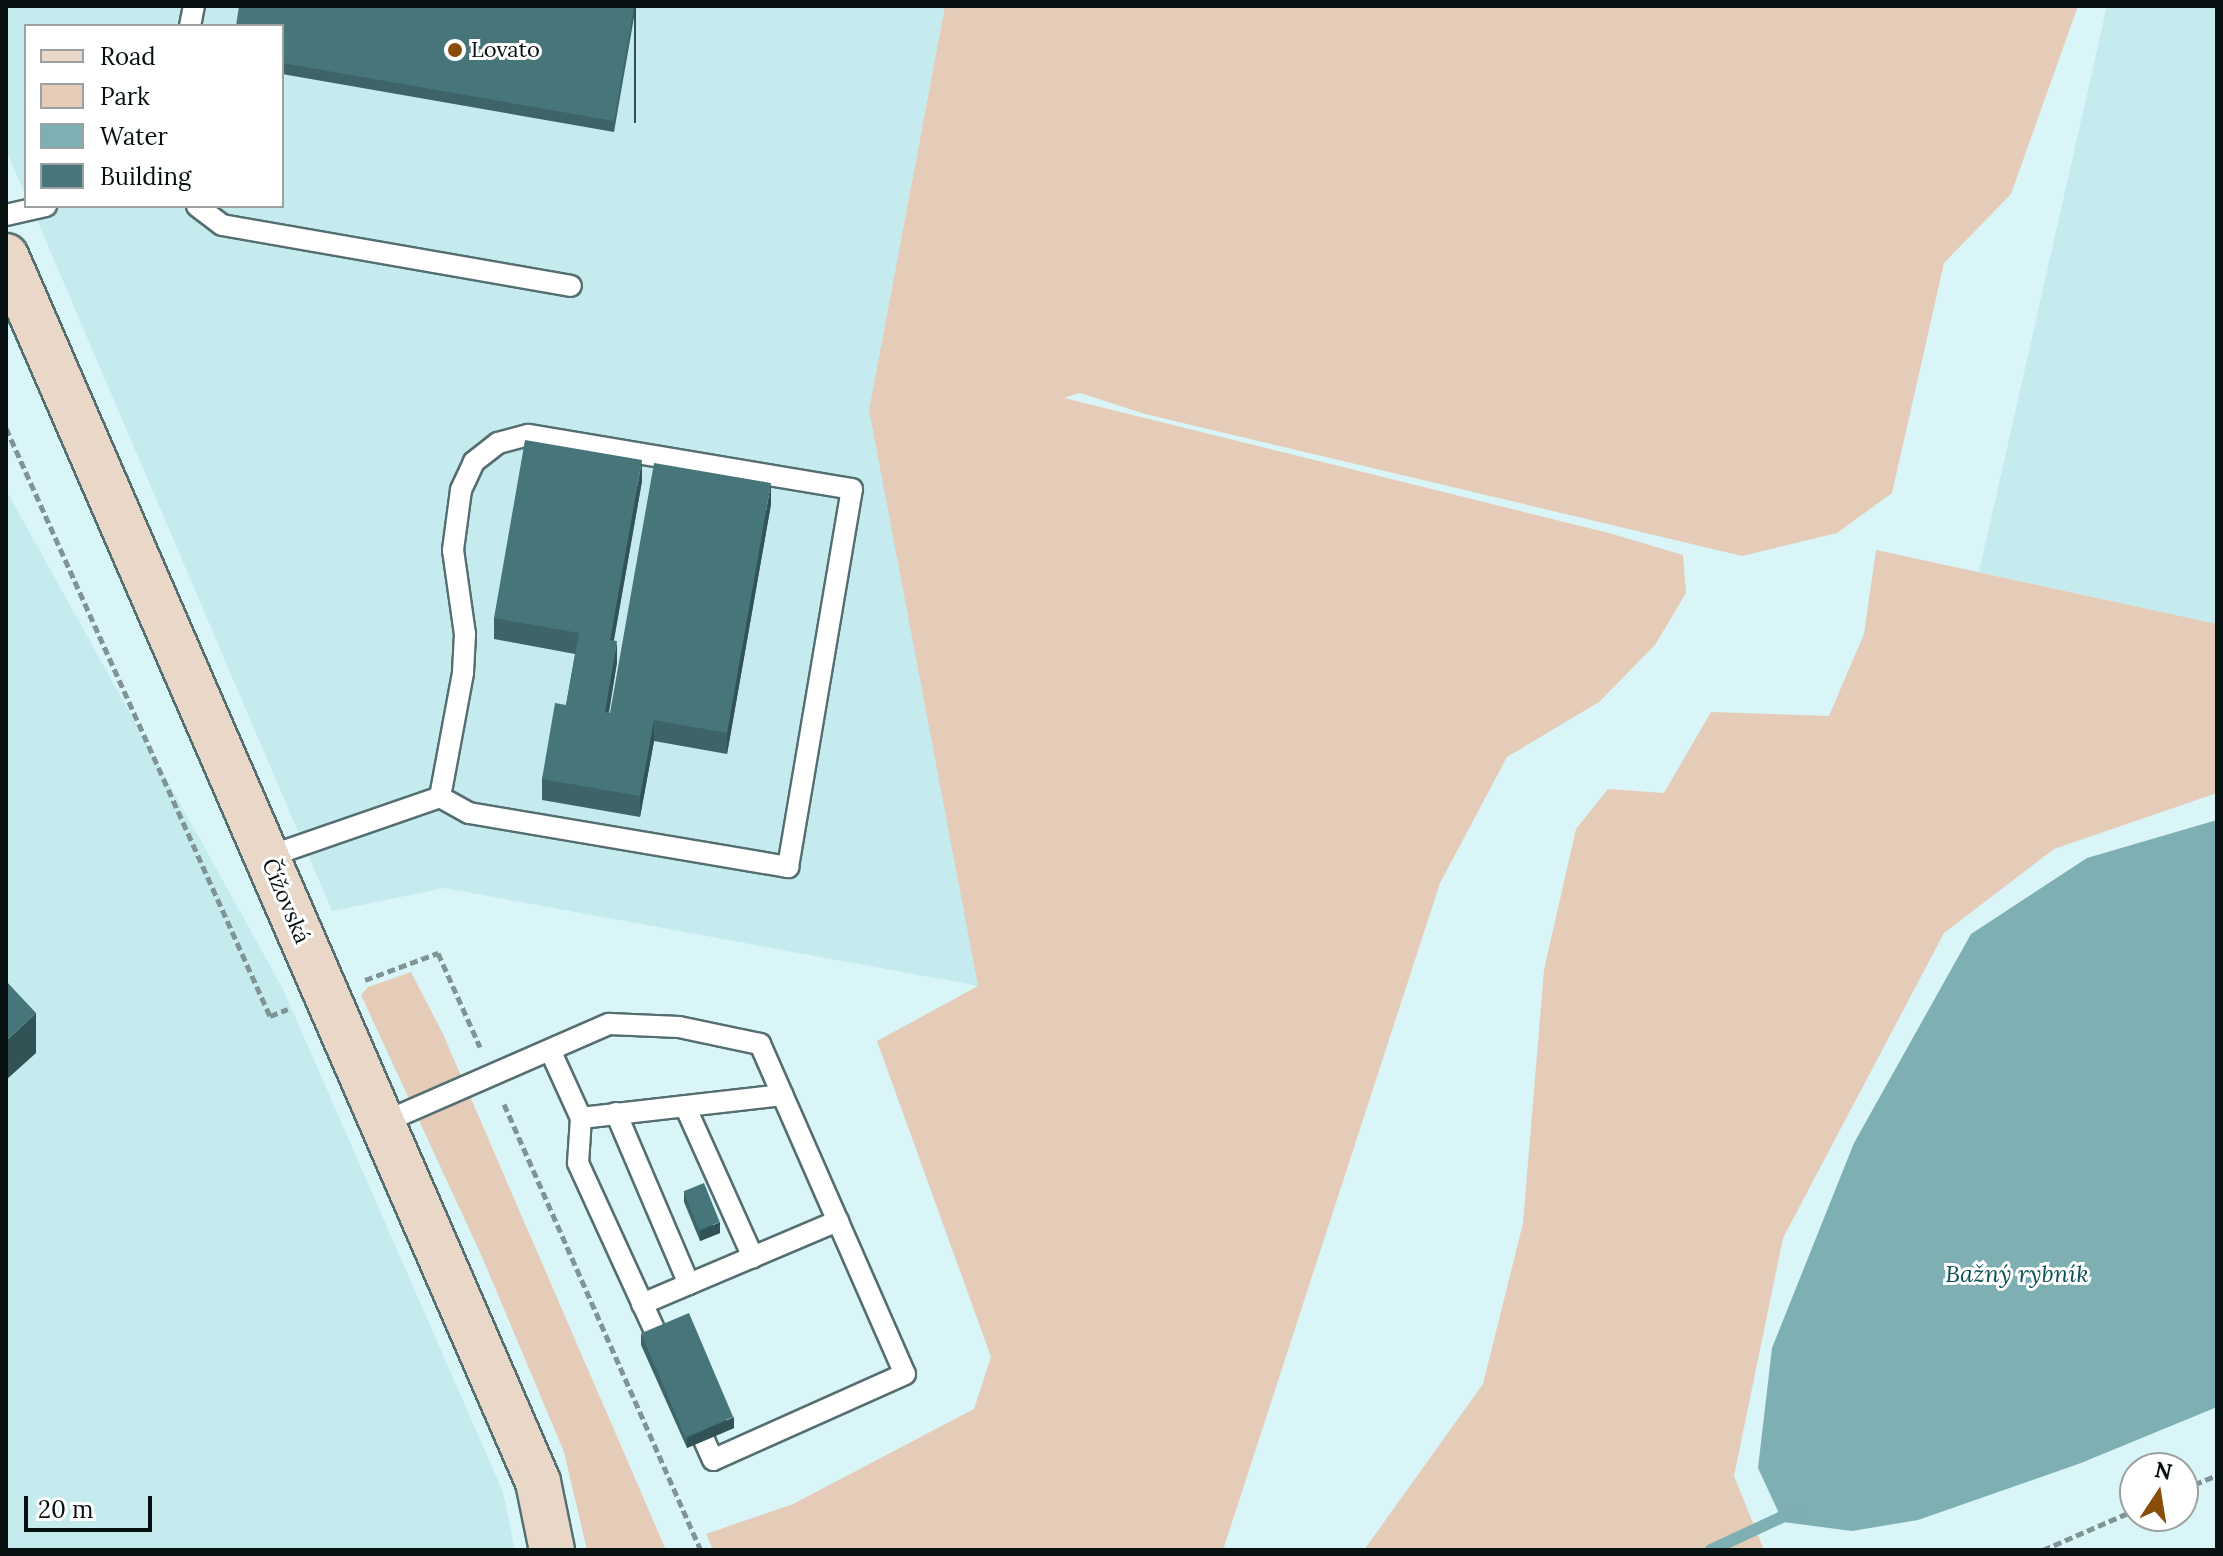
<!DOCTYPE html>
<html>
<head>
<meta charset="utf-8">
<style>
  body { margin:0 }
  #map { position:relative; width:2223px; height:1556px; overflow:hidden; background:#d9f5f7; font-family:Lora,serif }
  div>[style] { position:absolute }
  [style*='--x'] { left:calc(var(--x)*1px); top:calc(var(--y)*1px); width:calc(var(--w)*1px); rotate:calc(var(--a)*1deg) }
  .built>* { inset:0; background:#c5ebee }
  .green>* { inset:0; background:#e5ccb8 }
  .water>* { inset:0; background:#7eafb3 }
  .stream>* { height:12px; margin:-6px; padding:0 6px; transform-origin:6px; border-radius:6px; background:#7eafb3 }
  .path>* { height:5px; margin-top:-2.5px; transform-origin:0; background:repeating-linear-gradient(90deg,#809495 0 8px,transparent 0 12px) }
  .roads { filter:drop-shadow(2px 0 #556e71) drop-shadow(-2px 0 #556e71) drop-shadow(0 2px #556e71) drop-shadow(0 -2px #556e71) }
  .lane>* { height:20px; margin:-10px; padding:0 10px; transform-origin:10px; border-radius:10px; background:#fff }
  .secondary>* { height:44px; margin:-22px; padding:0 22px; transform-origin:22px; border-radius:22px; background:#e9d8c7 }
  .wall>* { inset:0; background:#3d6569 }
  .shaded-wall>* { inset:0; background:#325355; transform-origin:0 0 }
  .building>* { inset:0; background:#47767a; transform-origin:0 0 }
  .dots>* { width:22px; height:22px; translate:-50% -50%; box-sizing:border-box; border:4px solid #fff; border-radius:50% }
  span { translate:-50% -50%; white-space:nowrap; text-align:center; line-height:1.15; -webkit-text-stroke:6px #fff; paint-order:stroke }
  .poi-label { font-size:22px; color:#081112 }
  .left { translate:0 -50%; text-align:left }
  .street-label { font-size:22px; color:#081112 }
  .water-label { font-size:24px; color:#0c545a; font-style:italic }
  .frame { position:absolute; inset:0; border:8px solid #081112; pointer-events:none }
  .legend { position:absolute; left:24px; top:24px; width:260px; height:184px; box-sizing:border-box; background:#fff; border:2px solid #9ca0a0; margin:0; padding:10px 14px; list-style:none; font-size:24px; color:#081112 }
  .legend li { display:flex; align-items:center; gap:16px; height:40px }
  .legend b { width:40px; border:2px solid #9ca0a0 }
  .north { position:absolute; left:2119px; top:1452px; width:80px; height:80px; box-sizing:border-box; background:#fff; border:2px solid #9ca0a0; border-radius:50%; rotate:12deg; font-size:22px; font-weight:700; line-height:32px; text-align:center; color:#081112 }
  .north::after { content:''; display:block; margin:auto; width:28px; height:36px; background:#884d08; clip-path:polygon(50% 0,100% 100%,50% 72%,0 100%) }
  .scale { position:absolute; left:24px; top:1496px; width:128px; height:36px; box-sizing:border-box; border:4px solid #081112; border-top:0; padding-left:10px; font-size:24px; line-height:28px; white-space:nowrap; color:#081112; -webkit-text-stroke:6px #fff; paint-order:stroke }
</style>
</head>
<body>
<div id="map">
  <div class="built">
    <div style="clip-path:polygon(6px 6px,945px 6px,869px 410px,979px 986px,444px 888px,332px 911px,31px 206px,282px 206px,282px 26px,26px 26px,26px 196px,6px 150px)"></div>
    <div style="clip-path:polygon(2107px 6px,2217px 6px,2217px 624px,1979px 572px)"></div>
    <div style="clip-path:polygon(6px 490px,283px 989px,503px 1492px,515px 1550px,6px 1550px)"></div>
  </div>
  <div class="green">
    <div style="clip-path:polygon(945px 6px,2078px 6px,2011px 194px,1944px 263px,1892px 493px,1837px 533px,1742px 556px,1145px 414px,1080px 393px,1064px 398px,1609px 533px,1683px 555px,1686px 593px,1655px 645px,1599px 702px,1507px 757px,1440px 883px,1223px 1550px,713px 1550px,706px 1534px,793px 1504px,974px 1409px,991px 1357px,877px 1041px,978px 986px,869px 410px)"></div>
    <div style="clip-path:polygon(1876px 550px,2217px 624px,2217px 793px,2054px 849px,1944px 933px,1783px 1238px,1734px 1476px,1764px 1550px,1364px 1550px,1483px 1384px,1523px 1223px,1544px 970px,1576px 829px,1608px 789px,1664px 793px,1711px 712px,1829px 716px,1864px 634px)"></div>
    <div style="clip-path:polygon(411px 972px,443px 1034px,666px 1550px,587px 1550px,564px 1452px,483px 1259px,361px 995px,368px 987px)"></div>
  </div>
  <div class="water">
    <div style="clip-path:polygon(2217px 820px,2217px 1407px,2081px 1463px,1918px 1520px,1852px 1531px,1783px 1522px,1758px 1468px,1772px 1348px,1854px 1143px,1971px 934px,2087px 858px)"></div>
  </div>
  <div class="stream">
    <div style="--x:1711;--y:1550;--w:93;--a:-24.9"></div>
  </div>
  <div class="path">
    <div style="--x:6;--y:428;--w:645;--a:65.82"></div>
    <div style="--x:270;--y:1016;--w:19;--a:-21"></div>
    <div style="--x:365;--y:980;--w:78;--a:-20.3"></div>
    <div style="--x:438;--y:953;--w:103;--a:65.9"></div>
    <div style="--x:504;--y:1104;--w:488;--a:66.2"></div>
    <div style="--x:2183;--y:1489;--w:37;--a:-22"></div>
    <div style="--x:2043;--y:1550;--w:100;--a:-23.5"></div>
  </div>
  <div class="roads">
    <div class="lane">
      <div style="--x:190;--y:26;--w:20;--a:-79"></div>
      <div style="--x:197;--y:206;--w:31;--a:37"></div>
      <div style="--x:222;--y:225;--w:354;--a:9.9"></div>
      <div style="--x:6;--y:215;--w:41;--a:-12.7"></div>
      <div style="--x:267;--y:857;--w:183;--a:-19.1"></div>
      <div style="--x:440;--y:797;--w:33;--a:29"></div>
      <div style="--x:469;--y:813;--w:324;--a:9.6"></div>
      <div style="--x:788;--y:867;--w:383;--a:-80.4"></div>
      <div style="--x:852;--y:489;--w:328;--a:-170.5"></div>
      <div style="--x:528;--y:435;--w:31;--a:165"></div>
      <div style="--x:498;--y:443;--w:31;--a:142"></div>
      <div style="--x:474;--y:462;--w:31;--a:115"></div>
      <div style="--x:461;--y:490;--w:61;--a:97.6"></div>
      <div style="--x:453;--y:550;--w:85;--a:81.9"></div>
      <div style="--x:465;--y:634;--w:39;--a:93"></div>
      <div style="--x:463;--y:673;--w:126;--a:100.5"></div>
      <div style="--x:550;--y:1050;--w:75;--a:65.5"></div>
      <div style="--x:581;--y:1118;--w:45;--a:93.8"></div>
      <div style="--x:578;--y:1163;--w:192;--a:65.4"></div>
      <div style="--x:685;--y:1106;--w:166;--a:65.8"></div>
      <div style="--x:616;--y:1113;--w:186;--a:66.9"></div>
      <div style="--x:581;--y:1118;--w:203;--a:-6.5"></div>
      <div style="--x:382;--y:1123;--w:248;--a:-23.6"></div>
      <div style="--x:609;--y:1024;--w:70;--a:2.5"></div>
      <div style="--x:679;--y:1027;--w:83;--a:11.9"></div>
      <div style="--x:760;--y:1044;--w:360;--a:66.3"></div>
      <div style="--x:905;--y:1374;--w:210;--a:155.9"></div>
      <div style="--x:713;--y:1460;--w:22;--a:-114"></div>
      <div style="--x:642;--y:1304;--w:213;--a:-23"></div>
    </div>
    <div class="secondary">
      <div style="--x:6;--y:256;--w:1336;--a:66.54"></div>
      <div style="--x:538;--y:1482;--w:69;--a:78.4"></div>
    </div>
  </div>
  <div class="wall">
    <div style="clip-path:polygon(636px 6px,614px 132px,282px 74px,282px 26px)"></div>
    <div style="clip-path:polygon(642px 481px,614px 640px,617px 662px,609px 713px,610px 713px,771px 504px,727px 754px,654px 741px,640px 817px,542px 800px,542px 779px,566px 705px,575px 654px,494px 639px,494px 618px)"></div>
    <div style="clip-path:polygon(684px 1192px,720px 1233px,700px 1241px,684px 1202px)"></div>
    <div style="clip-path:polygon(641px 1334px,734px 1428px,687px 1448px,641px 1345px)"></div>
  </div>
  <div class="shaded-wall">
    <div style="left:634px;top:6px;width:2px;height:117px"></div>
    <div style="clip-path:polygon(642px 460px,642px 481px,610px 661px,610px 640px)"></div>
    <div style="clip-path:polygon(771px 483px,771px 504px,727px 754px,727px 733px)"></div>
    <div style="clip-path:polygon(617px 641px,617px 662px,605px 733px,605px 712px)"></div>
    <div style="clip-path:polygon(654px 720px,654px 741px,640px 817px,640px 796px)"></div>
    <div style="clip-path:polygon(36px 1013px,36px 1053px,6px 1080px,6px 1041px)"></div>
    <div style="clip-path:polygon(720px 1222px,720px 1233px,700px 1241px,700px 1231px)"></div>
    <div style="clip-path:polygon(734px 1417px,734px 1428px,687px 1448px,687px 1438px)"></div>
  </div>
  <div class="building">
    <div style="clip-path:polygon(239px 6px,634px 6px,614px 121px,282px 63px,282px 26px,236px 26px)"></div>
    <div style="clip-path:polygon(525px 440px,642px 460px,610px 640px,617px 641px,605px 712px,610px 713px,654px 463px,771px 483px,727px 733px,654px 720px,640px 796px,542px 779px,555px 703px,566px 705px,579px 633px,494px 618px)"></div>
    <div style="clip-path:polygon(6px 981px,36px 1013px,6px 1041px)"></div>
    <div style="left:704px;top:1183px;width:42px;height:22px;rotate:68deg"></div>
    <div style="left:689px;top:1313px;width:113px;height:52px;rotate:67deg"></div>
  </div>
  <div class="dots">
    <div style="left:455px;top:50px;background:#884d08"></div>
  </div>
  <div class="poi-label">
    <span class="left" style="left:471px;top:50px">Lovato</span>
  </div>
  <div class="street-label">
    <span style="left:286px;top:901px;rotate:67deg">Čížovská</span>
  </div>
  <div class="water-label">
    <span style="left:2017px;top:1274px">Bažný rybník</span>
  </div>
  <div class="frame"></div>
  <ul class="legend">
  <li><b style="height:10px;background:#e9d8c7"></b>Road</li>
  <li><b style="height:22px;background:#e5ccb8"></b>Park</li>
  <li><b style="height:22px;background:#7eafb3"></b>Water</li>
  <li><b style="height:22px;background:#47767a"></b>Building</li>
  </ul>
  <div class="north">N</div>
  <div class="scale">20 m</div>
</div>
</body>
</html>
